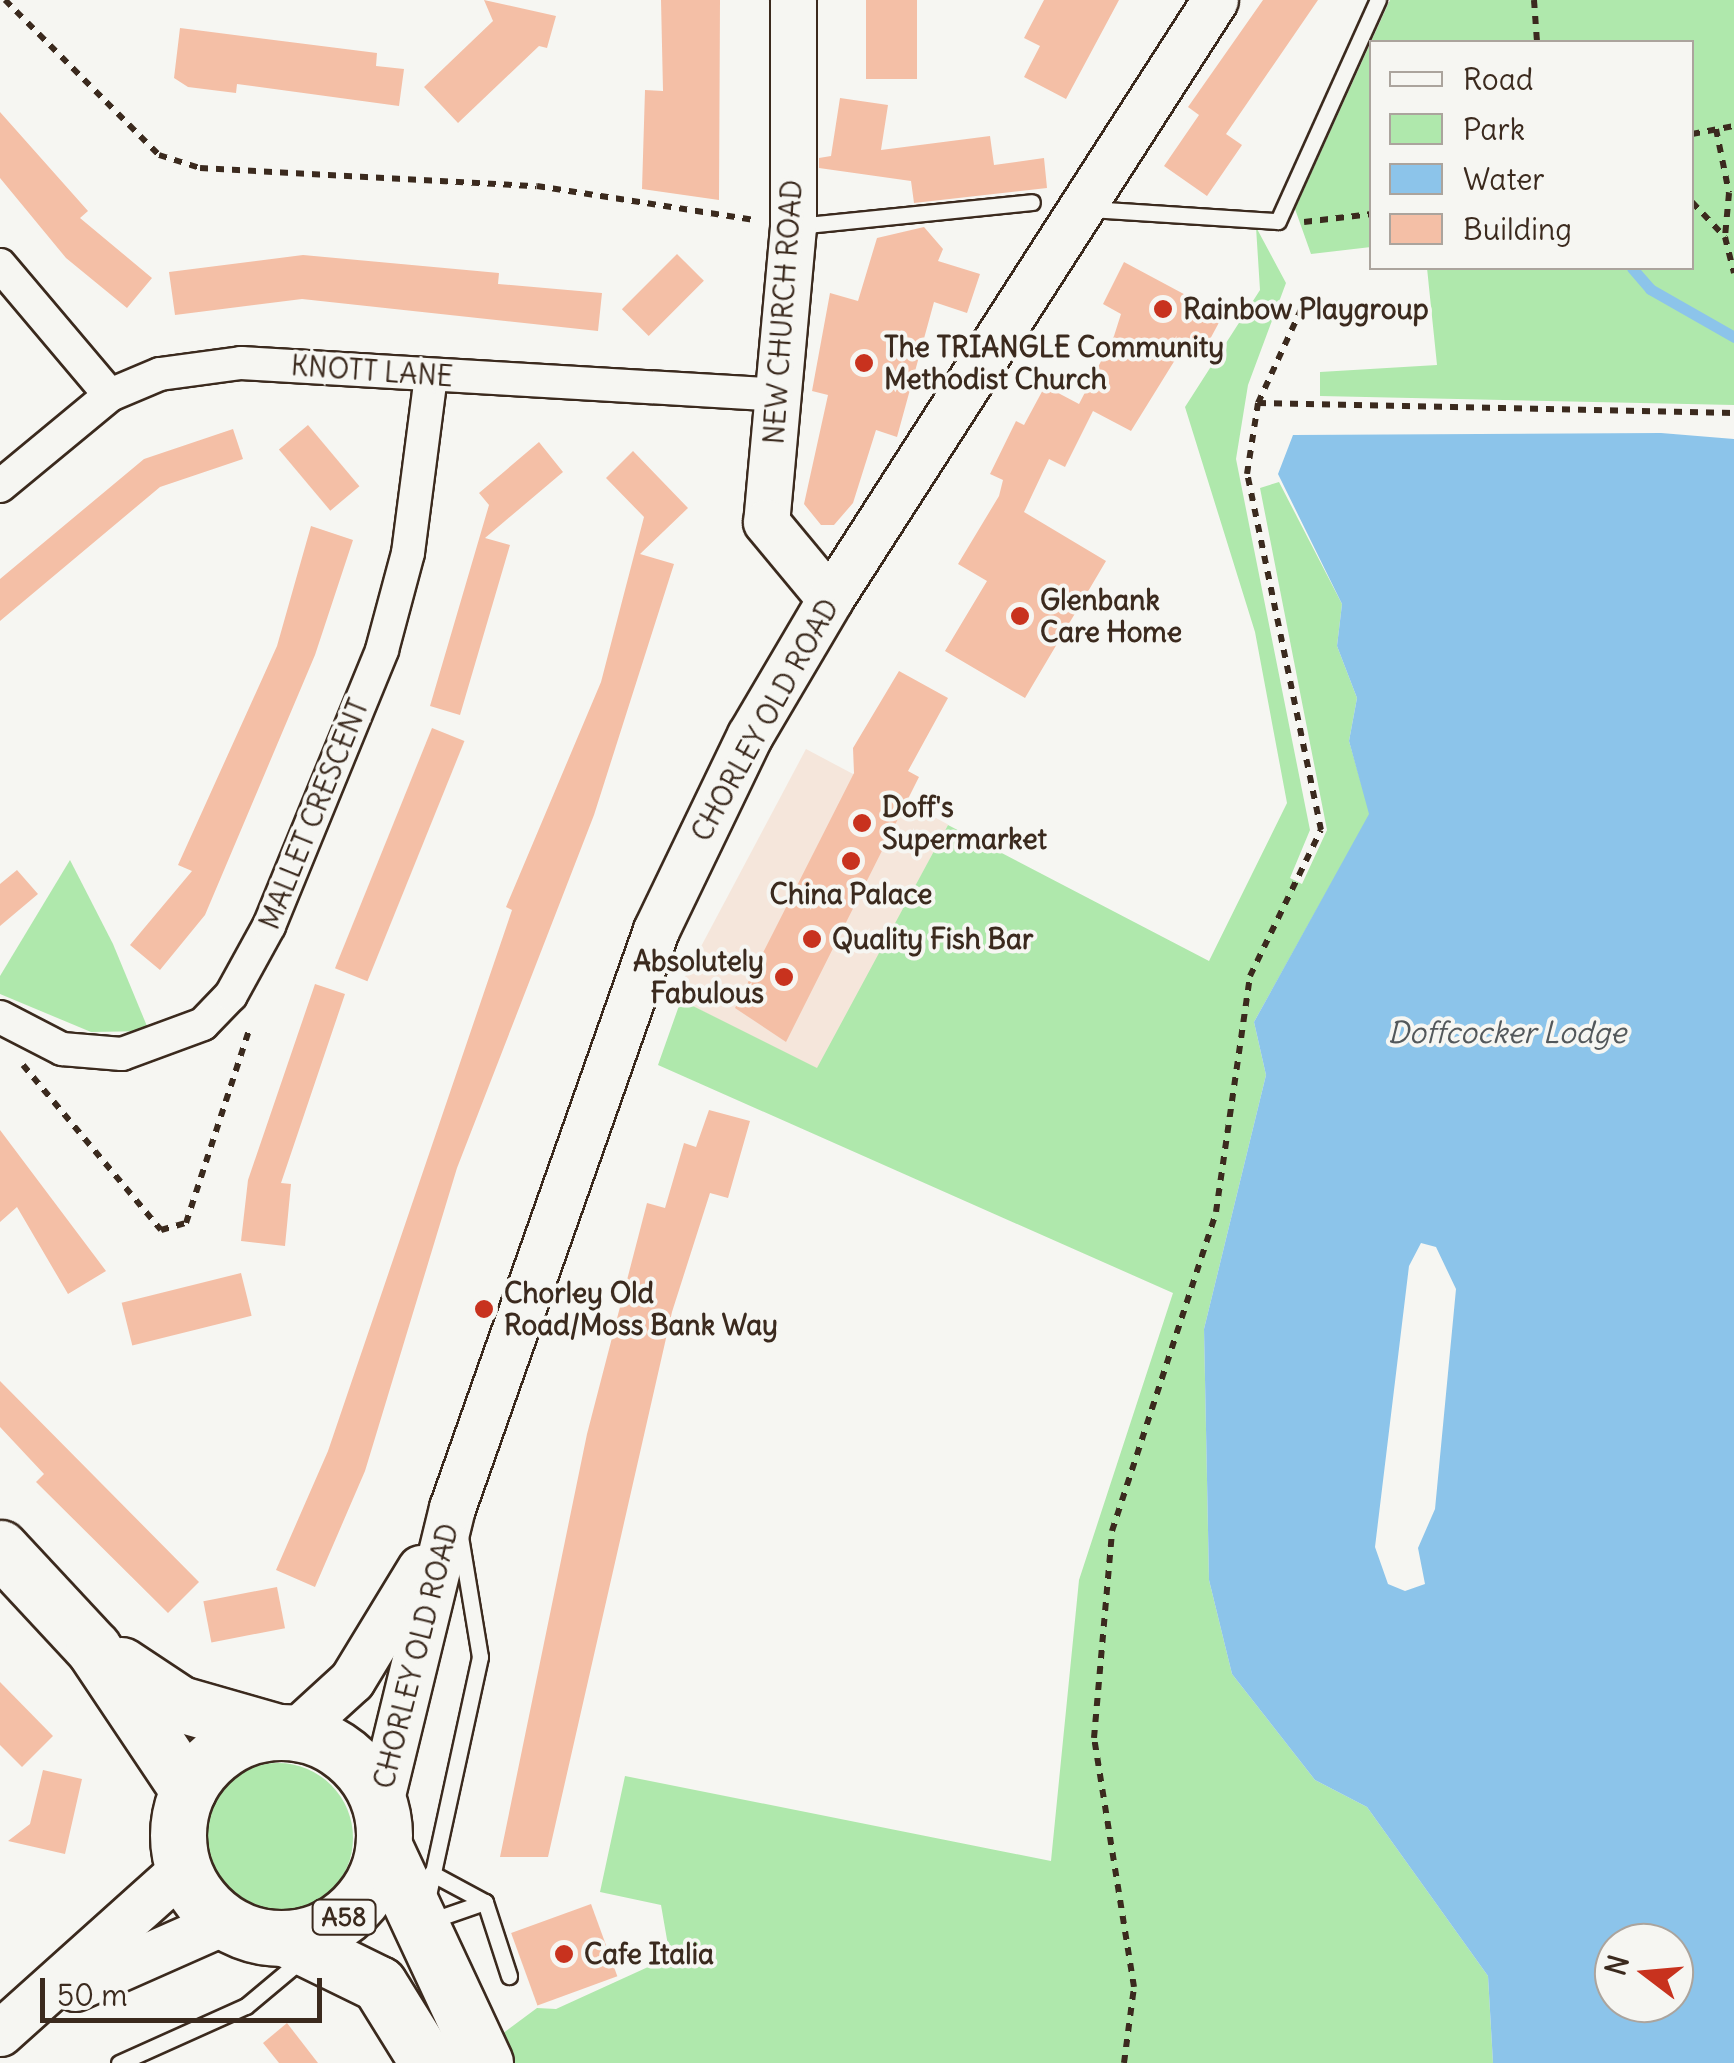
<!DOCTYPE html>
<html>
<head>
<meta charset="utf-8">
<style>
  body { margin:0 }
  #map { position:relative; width:1734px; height:2063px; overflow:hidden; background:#f6f6f2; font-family:Delius,sans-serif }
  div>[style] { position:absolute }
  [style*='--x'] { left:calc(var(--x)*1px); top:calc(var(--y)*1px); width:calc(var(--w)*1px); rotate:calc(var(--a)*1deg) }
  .built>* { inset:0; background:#f5e6db; transform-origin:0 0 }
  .green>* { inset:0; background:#afe8ac }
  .round { border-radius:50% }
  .water>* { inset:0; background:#8cc4ea }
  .stream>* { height:11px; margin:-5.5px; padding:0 5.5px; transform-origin:5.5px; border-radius:5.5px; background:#8cc4ea }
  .building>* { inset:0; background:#f4bfa6; transform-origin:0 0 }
  .path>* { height:6px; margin-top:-3px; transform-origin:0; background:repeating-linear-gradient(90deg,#3b2a1e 0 8px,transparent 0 16px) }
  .roads { filter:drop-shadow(2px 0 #3b2a1e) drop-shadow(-2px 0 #3b2a1e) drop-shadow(0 2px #3b2a1e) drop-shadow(0 -2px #3b2a1e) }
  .lane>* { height:15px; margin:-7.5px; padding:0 7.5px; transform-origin:7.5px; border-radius:7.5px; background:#f6f6f2 }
  .street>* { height:32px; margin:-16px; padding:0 16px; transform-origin:16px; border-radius:16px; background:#f6f6f2 }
  .secondary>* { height:45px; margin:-22.5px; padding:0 22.5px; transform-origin:22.5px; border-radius:22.5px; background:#f6f6f2 }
  .highway>* { height:55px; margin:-27.5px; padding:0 27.5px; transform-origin:27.5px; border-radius:27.5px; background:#f6f6f2 }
  .highway>.ring { margin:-27.5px; padding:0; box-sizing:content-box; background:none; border:55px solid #f6f6f2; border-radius:50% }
  .dots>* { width:28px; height:28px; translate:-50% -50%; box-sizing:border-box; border:5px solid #f6f6f2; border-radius:50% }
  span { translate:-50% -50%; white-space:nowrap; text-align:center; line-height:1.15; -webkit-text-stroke:8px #f6f6f2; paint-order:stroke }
  .shield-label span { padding:2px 8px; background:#f6f6f2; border:2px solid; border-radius:8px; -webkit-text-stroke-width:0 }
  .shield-label { font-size:25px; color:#3b2a1e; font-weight:700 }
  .poi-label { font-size:28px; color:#3b2a1e; font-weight:700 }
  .left { translate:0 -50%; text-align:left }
  .right { translate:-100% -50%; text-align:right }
  .street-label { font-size:28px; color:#3b2a1e }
  .water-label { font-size:30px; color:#53585b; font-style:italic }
  .legend { position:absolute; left:1369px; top:40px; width:325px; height:230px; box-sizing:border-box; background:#f6f6f2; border:2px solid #aba49d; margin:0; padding:12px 18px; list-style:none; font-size:30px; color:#3b2a1e }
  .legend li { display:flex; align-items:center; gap:20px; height:50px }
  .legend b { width:50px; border:2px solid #aba49d }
  .north { position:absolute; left:1594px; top:1923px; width:100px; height:100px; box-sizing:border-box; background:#f6f6f2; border:2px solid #aba49d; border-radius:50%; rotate:286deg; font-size:28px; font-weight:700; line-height:40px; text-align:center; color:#3b2a1e }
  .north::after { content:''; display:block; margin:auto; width:35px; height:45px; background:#c8321e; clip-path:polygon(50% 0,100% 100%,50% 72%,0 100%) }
  .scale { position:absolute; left:40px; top:1978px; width:282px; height:45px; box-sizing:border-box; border:5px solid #3b2a1e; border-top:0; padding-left:12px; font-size:30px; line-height:35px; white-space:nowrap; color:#3b2a1e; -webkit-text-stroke:8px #f6f6f2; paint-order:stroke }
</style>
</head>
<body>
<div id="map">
  <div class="built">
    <div style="left:806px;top:749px;width:161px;height:280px;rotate:28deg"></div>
  </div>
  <div class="green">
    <div style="clip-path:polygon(1390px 0,1734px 0,1734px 405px,1320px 396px,1320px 372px,1437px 365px,1427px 268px,1692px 268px,1692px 42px,1372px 42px,1371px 247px,1311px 254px,1295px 209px)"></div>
    <div style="clip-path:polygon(1256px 227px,1286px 283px,1248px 385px,1236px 459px,1310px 830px,1290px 878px,1302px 884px,1327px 830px,1260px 488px,1279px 482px,1342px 604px,1337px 646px,1357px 698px,1349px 741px,1370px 814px,1254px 1022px,1266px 1075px,1204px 1329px,1209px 1580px,1232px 1674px,1315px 1780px,1367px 1807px,1488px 1976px,1493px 2063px,510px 2063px,498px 2037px,537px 2008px,556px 2009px,670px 1957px,661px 1905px,600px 1892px,625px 1776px,1051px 1861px,1079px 1580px,1173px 1293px,658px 1065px,681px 1000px,817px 1068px,948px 825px,1209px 961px,1287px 803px,1255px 632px,1185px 407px,1260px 290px)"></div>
    <div style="clip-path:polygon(70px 860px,113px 944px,149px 1031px,91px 1032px,0 994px,0 976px)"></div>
    <div class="round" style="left:203px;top:1763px;width:150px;height:150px"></div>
  </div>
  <div class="water">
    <div style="clip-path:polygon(evenodd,1661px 433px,1734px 439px,1734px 2063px,1493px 2063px,1488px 1976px,1367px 1807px,1315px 1780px,1232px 1674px,1209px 1580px,1204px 1329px,1266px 1075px,1254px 1022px,1369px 814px,1349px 741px,1357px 698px,1337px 646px,1342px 604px,1278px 474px,1293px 435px,1661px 433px,1421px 1243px,1436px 1247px,1456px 1289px,1435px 1509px,1418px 1548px,1425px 1584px,1405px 1591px,1388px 1584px,1375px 1547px,1409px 1266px,1421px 1243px,1661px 433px,1614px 1943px,1674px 1943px,1674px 2003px,1614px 2003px,1614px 1943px)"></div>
  </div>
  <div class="stream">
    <div style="--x:1632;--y:268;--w:28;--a:49"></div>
    <div style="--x:1650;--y:289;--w:97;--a:29.7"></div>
  </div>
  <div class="building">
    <div style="clip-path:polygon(484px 0,556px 16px,547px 48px,539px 46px,458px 123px,424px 87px,493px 21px)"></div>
    <div style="clip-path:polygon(661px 0,720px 0,719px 200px,642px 189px,645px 90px,663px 91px)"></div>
    <div style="left:866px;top:0;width:51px;height:79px"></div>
    <div style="clip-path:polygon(1044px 0,1119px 0,1066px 99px,1024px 77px,1040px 46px,1024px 38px)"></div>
    <div style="clip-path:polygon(1263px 0,1318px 0,1226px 134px,1242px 145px,1207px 196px,1164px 166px,1199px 115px,1188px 107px)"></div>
    <div style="clip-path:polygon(180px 28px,377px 53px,376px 66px,404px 69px,399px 106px,237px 84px,236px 93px,188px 87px,174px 78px)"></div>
    <div style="clip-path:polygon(840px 98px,888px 105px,881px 150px,990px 136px,994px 165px,1044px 158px,1047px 188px,914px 203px,911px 181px,819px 168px,819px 158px,831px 156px)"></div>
    <div style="clip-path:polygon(0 112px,88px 211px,80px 218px,152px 278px,127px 308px,66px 258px,0 178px)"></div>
    <div style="clip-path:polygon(924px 227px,943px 249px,938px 261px,980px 274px,967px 313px,934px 302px,897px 437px,876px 430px,853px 503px,834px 525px,821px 525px,804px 504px,828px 395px,812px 391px,830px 293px,858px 301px,877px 238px)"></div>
    <div style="left:677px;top:254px;width:38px;height:78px;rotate:45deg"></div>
    <div style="clip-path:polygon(303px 255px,499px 273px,498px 284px,602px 293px,598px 331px,302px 299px,175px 315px,169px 272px)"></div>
    <div style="clip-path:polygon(1124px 262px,1223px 315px,1201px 356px,1183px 347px,1131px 431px,1093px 411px,1065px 467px,1049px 459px,1024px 512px,1106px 561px,1025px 698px,945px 651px,987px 581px,958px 564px,999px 496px,1003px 480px,990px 474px,1016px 421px,1024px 425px,1045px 386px,1079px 404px,1114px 336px,1121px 314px,1103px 304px)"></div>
    <div style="left:308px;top:425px;width:80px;height:38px;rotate:50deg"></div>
    <div style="clip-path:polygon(233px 429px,243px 459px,160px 487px,0 621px,0 579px,144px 459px)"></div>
    <div style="clip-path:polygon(539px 442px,563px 472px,485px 538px,510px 545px,460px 715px,430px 706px,489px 505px,479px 493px)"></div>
    <div style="clip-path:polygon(633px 451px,688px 508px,640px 554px,674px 564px,594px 815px,457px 1168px,365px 1471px,315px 1587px,276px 1570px,328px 1451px,512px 910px,506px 907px,601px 682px,644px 517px,606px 478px)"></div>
    <div style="clip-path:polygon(311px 526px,353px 540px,315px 655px,205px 915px,160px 970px,130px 945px,192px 871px,178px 865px,277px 646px)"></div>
    <div style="clip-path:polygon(899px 671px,948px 698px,908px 771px,919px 777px,786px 1042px,735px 1008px,854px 773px,853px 748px)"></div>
    <div style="left:432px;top:728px;width:35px;height:259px;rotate:22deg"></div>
    <div style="clip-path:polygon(17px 870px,38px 894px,0 926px,0 884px)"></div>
    <div style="clip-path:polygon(315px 984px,345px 994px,281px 1183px,291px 1184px,285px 1246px,241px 1241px,248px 1180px)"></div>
    <div style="clip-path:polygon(709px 1110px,750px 1121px,728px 1198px,710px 1193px,672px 1312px,548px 1857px,500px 1857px,587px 1434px,647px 1203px,665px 1208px,684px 1143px,696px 1147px)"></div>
    <div style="clip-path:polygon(0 1130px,106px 1271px,68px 1294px,17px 1207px,0 1222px)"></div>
    <div style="left:241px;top:1273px;width:44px;height:123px;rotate:76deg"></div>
    <div style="clip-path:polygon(0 1381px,199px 1582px,168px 1613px,36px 1482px,44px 1474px,0 1427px)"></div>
    <div style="left:277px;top:1587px;width:42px;height:75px;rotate:79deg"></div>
    <div style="clip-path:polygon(0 1682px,53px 1736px,22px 1767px,0 1745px)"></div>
    <div style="clip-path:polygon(43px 1770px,82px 1779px,65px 1854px,8px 1841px,30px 1824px)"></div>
    <div style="left:591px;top:1904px;width:77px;height:85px;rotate:70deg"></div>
    <div style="clip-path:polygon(287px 2023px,318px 2063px,279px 2063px,263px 2043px)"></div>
  </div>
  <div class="path">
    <div style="--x:5;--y:0;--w:218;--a:45.2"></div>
    <div style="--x:159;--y:155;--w:43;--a:17.6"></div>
    <div style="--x:200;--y:168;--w:337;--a:3.1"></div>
    <div style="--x:537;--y:186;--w:220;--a:8.9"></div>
    <div style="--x:1534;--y:0;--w:42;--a:85.9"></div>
    <div style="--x:1716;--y:129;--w:65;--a:78.5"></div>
    <div style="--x:1729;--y:193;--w:44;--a:95.2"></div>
    <div style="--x:1692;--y:134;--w:43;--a:-10.8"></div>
    <div style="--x:1692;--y:202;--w:48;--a:46.7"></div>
    <div style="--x:1725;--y:237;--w:37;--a:76"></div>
    <div style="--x:1304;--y:222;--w:68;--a:-6.7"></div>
    <div style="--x:1258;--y:403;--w:476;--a:1.2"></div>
    <div style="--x:23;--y:1065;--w:215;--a:50.1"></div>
    <div style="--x:161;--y:1230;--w:26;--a:-16"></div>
    <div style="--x:186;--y:1223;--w:203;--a:-71.9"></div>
    <div style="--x:1124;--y:2063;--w:77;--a:-82.5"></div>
    <div style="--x:1134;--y:1987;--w:252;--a:-99.1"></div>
    <div style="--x:1094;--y:1738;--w:208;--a:-85"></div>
    <div style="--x:1112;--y:1531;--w:336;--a:-71.9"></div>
    <div style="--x:1216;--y:1212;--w:238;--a:-81.8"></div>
    <div style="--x:1250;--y:976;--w:162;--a:-64.1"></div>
    <div style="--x:1321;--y:830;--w:364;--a:-101.7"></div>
    <div style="--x:1247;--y:474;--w:72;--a:-81.2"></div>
    <div style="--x:1258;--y:403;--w:108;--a:-65.3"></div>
  </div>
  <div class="roads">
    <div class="lane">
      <div style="--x:1090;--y:209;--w:188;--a:3.7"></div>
      <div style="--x:1278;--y:221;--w:243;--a:-65.7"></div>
      <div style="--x:797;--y:226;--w:236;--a:-5.8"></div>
      <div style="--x:427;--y:1900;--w:249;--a:-77.7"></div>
      <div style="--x:480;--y:1657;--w:123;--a:-99.4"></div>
      <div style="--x:485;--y:1902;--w:78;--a:72"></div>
      <div style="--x:430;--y:1921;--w:58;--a:-19.1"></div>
      <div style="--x:485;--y:1902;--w:61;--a:-151.8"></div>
      <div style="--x:119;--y:2063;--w:139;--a:-24.2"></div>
      <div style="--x:246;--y:2006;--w:72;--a:-39.9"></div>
    </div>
    <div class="street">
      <div style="--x:0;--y:265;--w:170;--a:49.8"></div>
      <div style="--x:0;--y:486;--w:143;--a:-39.6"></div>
      <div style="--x:110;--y:395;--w:54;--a:-22.8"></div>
      <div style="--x:160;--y:374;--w:82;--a:-7.7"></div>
      <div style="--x:241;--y:363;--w:542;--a:3.39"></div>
      <div style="--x:0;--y:1017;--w:70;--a:27.3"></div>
      <div style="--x:62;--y:1049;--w:60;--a:4.8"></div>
      <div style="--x:122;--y:1054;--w:86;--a:-20.3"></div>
      <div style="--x:203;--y:1024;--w:40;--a:-46"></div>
      <div style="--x:231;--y:995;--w:79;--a:-61.2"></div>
      <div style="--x:269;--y:926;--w:298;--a:-67.7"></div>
      <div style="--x:382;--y:650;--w:100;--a:-75"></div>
      <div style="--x:408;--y:553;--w:178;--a:-82.6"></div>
    </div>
    <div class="secondary">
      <div style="--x:793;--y:0;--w:227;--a:90"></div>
      <div style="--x:793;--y:227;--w:296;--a:95.2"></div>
      <div style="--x:766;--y:522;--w:100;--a:50.3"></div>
      <div style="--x:295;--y:1732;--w:77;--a:-42.4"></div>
      <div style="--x:352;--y:1680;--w:131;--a:-58.7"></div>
      <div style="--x:380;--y:1803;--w:304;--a:-76.3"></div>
      <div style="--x:452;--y:1508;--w:613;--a:-70.56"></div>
      <div style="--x:656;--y:930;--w:216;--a:-64.3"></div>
      <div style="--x:750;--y:735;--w:158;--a:-59.5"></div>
      <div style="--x:830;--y:599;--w:712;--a:-57.27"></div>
      <div style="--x:75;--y:1988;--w:163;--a:-23.9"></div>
      <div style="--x:0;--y:2033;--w:246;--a:-41.9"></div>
    </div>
    <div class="highway">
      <div style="--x:0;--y:1548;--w:137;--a:47.1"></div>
      <div style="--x:93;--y:1648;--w:171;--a:56.2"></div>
      <div style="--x:121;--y:1665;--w:71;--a:33.5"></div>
      <div style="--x:180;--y:1704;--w:99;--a:15.9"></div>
      <div class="ring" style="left:178px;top:1732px;width:151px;height:151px"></div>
      <div style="--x:384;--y:1846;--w:239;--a:65"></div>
      <div style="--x:287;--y:1939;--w:102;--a:26.1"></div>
      <div style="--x:379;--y:1984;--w:93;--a:58.2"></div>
    </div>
  </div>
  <div class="dots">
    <div style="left:1163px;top:309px;background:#c8321e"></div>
    <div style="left:864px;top:363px;background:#c8321e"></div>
    <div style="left:1020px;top:616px;background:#c8321e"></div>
    <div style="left:862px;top:823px;background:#c8321e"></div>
    <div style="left:851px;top:861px;background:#c8321e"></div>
    <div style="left:812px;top:939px;background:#c8321e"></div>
    <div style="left:784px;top:977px;background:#c8321e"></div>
    <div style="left:484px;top:1309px;background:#c8321e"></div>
    <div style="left:564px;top:1954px;background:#c8321e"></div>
  </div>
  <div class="shield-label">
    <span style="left:344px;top:1917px">A58</span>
  </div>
  <div class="poi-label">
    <span class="left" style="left:1183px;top:309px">Rainbow Playgroup</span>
    <span class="left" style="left:884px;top:363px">The TRIANGLE Community<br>Methodist Church</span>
    <span class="left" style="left:1040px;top:616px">Glenbank<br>Care Home</span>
    <span class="left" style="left:882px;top:823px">Doff's<br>Supermarket</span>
    <span style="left:851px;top:894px">China Palace</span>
    <span class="left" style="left:832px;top:939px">Quality Fish Bar</span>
    <span class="right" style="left:764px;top:977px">Absolutely<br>Fabulous</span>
    <span class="left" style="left:504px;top:1309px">Chorley Old<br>Road/Moss Bank Way</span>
    <span class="left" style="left:584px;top:1954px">Cafe Italia</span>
  </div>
  <div class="street-label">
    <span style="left:783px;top:312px;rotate:-86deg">NEW CHURCH ROAD</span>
    <span style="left:372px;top:371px;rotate:4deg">KNOTT LANE</span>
    <span style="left:765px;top:720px;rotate:-61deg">CHORLEY OLD ROAD</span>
    <span style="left:314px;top:814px;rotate:-68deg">MALLET CRESCENT</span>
    <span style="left:416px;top:1656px;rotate:-76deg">CHORLEY OLD ROAD</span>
  </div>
  <div class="water-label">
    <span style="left:1507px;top:1032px">Doffcocker Lodge</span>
  </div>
  <ul class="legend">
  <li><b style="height:12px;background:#f6f6f2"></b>Road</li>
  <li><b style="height:28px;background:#afe8ac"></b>Park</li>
  <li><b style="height:28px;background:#8cc4ea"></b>Water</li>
  <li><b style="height:28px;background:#f4bfa6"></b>Building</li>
  </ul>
  <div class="north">N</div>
  <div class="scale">50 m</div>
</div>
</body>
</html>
